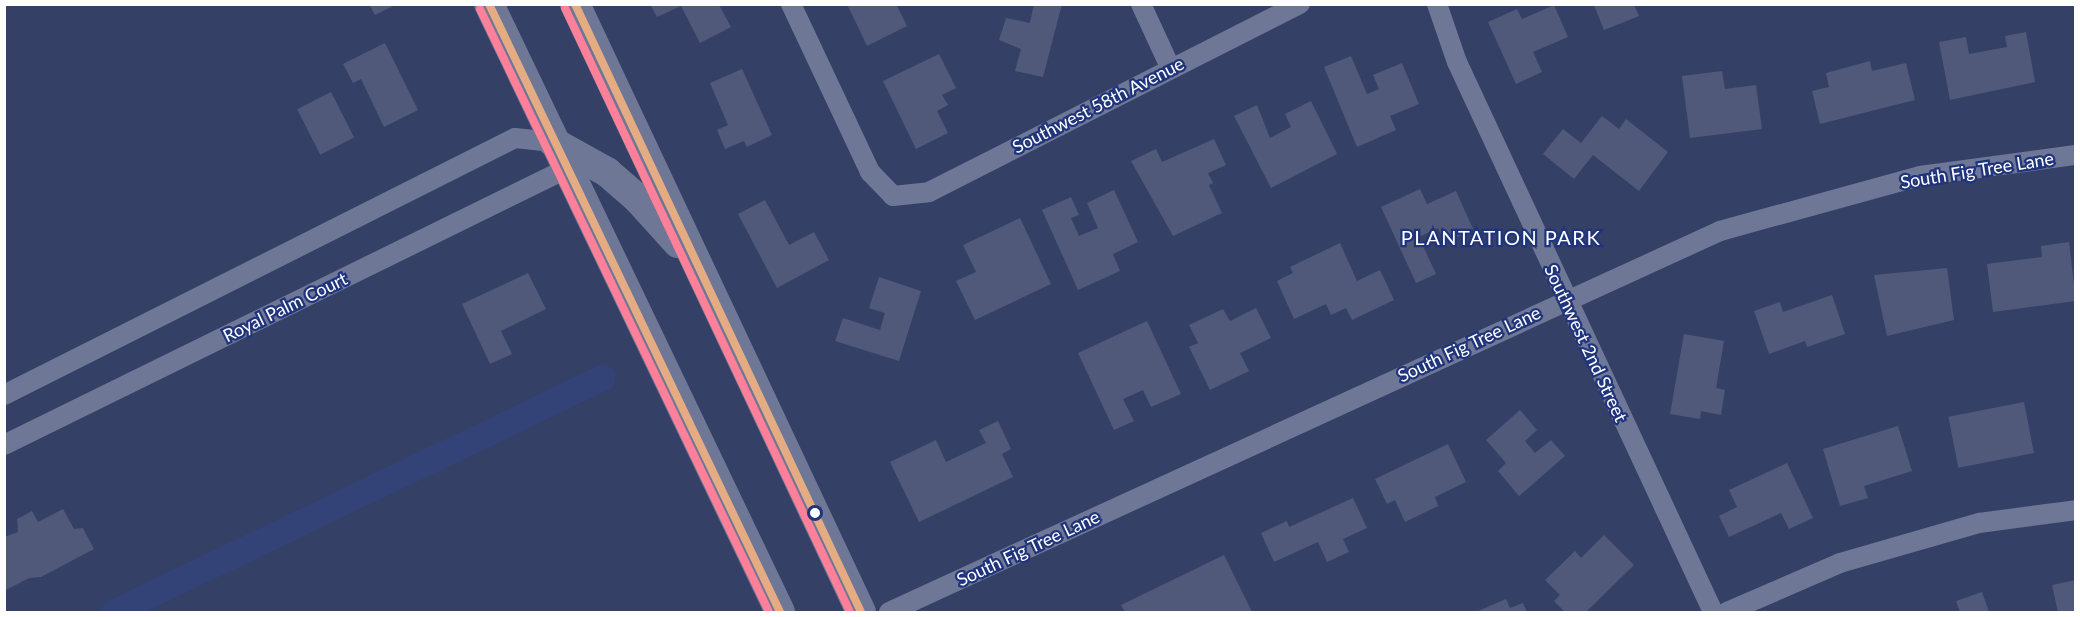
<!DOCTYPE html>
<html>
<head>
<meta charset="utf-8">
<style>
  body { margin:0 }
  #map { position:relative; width:2080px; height:617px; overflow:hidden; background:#354067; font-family:Lato,sans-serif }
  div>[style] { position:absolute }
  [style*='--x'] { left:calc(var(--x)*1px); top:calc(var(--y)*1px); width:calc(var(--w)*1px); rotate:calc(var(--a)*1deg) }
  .canal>* { height:26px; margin:-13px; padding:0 13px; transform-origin:13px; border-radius:13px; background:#344377 }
  .building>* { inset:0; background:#505979; transform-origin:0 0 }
  .street>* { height:20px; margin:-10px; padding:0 10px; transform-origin:10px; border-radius:10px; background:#6f7796 }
  .primary>* { height:30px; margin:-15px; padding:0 15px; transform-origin:15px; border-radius:15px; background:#6e7795 }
  .bus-1>* { height:8px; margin:-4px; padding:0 4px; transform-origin:4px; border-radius:4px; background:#e5ac83 }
  .bus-2>* { height:8px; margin:-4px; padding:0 4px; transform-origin:4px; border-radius:4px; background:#ff8098 }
  .dots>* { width:16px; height:16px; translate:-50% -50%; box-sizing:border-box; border:3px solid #20347c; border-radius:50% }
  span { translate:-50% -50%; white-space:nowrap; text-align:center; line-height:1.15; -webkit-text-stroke:4.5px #20347c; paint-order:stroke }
  .street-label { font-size:18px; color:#fff }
  .neighbourhood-label { font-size:20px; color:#fff; letter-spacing:1.5px }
  .frame { position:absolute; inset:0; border:6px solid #fff; pointer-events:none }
</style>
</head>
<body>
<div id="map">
  <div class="canal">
    <div style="--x:115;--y:612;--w:541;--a:-25.62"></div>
  </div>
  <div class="building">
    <div style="clip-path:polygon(369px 4px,397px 4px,375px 15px)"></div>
    <div style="clip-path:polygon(650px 4px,719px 5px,731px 27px,700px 43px,681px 6px,657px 17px)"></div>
    <div style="clip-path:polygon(847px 4px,896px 4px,907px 26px,867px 46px)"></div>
    <div style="clip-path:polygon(1034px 4px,1062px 4px,1043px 77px,1015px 71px,1021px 49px,999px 40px,1006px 18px,1030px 23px)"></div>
    <div style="clip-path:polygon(1554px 5px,1568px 37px,1533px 52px,1542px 72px,1516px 84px,1488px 22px,1517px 9px,1522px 19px)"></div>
    <div style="clip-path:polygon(1594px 5px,1634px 5px,1639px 16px,1604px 30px)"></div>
    <div style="clip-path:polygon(2026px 32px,2035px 82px,1950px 100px,1939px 42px,1966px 37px,1969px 54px,2007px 47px,2005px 36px)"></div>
    <div style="clip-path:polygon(385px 43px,418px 110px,384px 127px,361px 79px,353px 83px,343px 64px)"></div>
    <div style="clip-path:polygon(939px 54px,956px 88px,942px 95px,948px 105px,937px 111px,948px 133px,916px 149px,883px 81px)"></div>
    <div style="clip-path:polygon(1351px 56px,1367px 94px,1379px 89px,1373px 75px,1402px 63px,1419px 104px,1390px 116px,1396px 130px,1357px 147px,1324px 67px)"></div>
    <div style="clip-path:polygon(1870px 61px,1872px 71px,1906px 63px,1915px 100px,1820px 124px,1812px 91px,1829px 87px,1826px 73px)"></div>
    <div style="clip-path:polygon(742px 69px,772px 135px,747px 147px,744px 141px,725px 149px,717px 130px,728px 125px,710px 83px)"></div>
    <div style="clip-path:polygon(1722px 71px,1725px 89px,1756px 85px,1762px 129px,1690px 138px,1682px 76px)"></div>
    <div style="left:331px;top:92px;width:51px;height:38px;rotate:63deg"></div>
    <div style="clip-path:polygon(1311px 101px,1337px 154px,1271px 188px,1234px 116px,1257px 105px,1270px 138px,1291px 127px,1285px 114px)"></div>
    <div style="clip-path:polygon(1602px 116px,1619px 129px,1626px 119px,1668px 152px,1639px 191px,1593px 155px,1574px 179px,1543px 154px,1563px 129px,1581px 143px)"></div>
    <div style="clip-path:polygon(1214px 139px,1226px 165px,1208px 173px,1213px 183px,1209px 185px,1222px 213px,1173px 236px,1131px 161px,1156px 149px,1162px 162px)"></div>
    <div style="clip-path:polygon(1420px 189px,1427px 204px,1456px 191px,1473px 229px,1445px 243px,1438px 228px,1419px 237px,1436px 274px,1416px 283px,1381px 207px)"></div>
    <div style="clip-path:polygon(1114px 190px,1138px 242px,1113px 254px,1120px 271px,1078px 290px,1042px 210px,1071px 197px,1079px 215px,1071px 218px,1079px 236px,1098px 228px,1087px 203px)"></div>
    <div style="clip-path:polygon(765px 200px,789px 245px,814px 232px,829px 260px,777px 288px,738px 214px)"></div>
    <div style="clip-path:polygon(1020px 218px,1051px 284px,975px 320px,956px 281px,976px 272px,963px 245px)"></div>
    <div style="clip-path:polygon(2069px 242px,2076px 301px,1993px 312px,1987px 264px,2042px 257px,2041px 246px)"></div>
    <div style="clip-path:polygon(1340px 243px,1357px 281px,1380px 270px,1394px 300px,1352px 320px,1346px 308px,1331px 315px,1326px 304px,1294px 319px,1277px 281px,1293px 273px,1290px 267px)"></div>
    <div style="clip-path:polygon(1947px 268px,1954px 320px,1887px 336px,1874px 275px)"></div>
    <div style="clip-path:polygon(528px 273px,546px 309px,501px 331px,512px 354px,490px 364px,462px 304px)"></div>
    <div style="clip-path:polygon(879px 277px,921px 291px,899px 361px,835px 341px,843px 318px,880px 330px,885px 313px,869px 308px)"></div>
    <div style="clip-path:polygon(1832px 295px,1845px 334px,1807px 347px,1805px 341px,1769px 354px,1754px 311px,1780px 302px,1783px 312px)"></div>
    <div style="clip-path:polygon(1256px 308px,1271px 338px,1240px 353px,1249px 371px,1210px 390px,1189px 347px,1198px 343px,1189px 325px,1223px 309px,1230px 321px)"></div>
    <div style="clip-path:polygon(1147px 321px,1181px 394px,1151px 407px,1143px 390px,1123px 399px,1134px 421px,1114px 430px,1078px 353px)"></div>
    <div style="clip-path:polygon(1684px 334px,1724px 341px,1716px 388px,1725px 390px,1721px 415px,1701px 411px,1700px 419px,1670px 414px)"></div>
    <div style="left:2024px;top:402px;width:52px;height:77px;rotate:79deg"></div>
    <div style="clip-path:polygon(1520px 410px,1537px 430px,1525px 441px,1535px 453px,1551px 440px,1565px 456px,1519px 496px,1498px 471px,1506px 463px,1486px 440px)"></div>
    <div style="clip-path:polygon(998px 421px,1011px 449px,1002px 454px,1013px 477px,919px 522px,890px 462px,936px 440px,946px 462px,986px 443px,979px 430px)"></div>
    <div style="clip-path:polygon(1898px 426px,1912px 471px,1864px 486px,1868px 498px,1840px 506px,1823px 449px)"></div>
    <div style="clip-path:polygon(1448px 444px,1466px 482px,1435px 497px,1438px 506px,1405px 522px,1395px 500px,1387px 504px,1375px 479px)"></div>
    <div style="clip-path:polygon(1787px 463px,1813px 518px,1789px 529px,1781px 513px,1729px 537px,1719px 516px,1737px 507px,1729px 490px)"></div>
    <div style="clip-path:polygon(1353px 498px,1367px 528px,1343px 539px,1349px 552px,1327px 562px,1318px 542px,1274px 562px,1261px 533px,1287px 521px,1289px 527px)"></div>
    <div style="clip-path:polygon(63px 509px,74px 529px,83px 528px,94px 549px,41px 577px,29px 578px,4px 591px,4px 537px,18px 532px,17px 519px,32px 511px,38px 522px)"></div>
    <div style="clip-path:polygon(1604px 535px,1634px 565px,1586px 612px,1565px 612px,1554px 601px,1560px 595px,1545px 580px,1575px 551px,1581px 558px)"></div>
    <div style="clip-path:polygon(1224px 555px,1252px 612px,1125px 612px,1121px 605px)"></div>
    <div style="clip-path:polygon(2076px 580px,2076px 612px,2058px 612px,2052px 585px)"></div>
    <div style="clip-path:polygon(1982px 592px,1989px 612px,1960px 612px,1956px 601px)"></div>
    <div style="clip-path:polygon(1506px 599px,1510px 608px,1523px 603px,1527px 612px,1476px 612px)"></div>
  </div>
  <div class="street">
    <div style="--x:791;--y:4;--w:186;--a:64.8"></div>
    <div style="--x:870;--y:172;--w:33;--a:46"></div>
    <div style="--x:893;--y:196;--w:36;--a:-6"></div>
    <div style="--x:929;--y:192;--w:416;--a:-26.9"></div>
    <div style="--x:1141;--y:4;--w:69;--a:65.3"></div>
    <div style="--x:1437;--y:4;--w:61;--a:71"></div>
    <div style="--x:1457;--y:62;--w:607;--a:65.04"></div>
    <div style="--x:4;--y:395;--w:572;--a:-26.7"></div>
    <div style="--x:515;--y:138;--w:38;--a:6"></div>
    <div style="--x:4;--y:445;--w:626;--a:-26.16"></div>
    <div style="--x:889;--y:612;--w:914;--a:-24.63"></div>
    <div style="--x:1720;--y:231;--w:207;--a:-15.4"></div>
    <div style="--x:1920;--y:176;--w:157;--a:-7.7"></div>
    <div style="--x:1727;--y:612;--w:123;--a:-23.4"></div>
    <div style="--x:1840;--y:563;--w:145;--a:-16.1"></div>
    <div style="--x:1979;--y:523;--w:98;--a:-7.6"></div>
  </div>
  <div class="primary">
    <div style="--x:489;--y:4;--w:674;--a:64.42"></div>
    <div style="--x:575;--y:4;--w:672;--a:64.81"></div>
    <div style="--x:553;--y:142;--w:62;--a:29.1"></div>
    <div style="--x:607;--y:172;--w:40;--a:41"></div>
    <div style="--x:637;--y:198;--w:61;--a:47.7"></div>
  </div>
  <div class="bus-1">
    <div style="--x:489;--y:4;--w:674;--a:64.42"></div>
    <div style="--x:575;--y:4;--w:672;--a:64.81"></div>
  </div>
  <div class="bus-2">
    <div style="--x:565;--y:8;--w:668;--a:64.74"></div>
    <div style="--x:480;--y:9;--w:669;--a:64.39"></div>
  </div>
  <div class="dots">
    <div style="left:815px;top:513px;background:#fff"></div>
  </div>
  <div class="street-label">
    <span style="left:1098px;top:105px;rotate:-27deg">Southwest 58th Avenue</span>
    <span style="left:1977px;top:170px;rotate:-9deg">South Fig Tree Lane</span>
    <span style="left:285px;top:307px;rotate:-26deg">Royal Palm Court</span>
    <span style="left:1586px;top:343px;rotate:65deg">Southwest 2nd Street</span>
    <span style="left:1469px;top:344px;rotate:-25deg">South Fig Tree Lane</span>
    <span style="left:1028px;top:548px;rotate:-25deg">South Fig Tree Lane</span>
  </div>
  <div class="neighbourhood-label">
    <span style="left:1501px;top:237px">PLANTATION PARK</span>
  </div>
  <div class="frame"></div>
</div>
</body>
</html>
